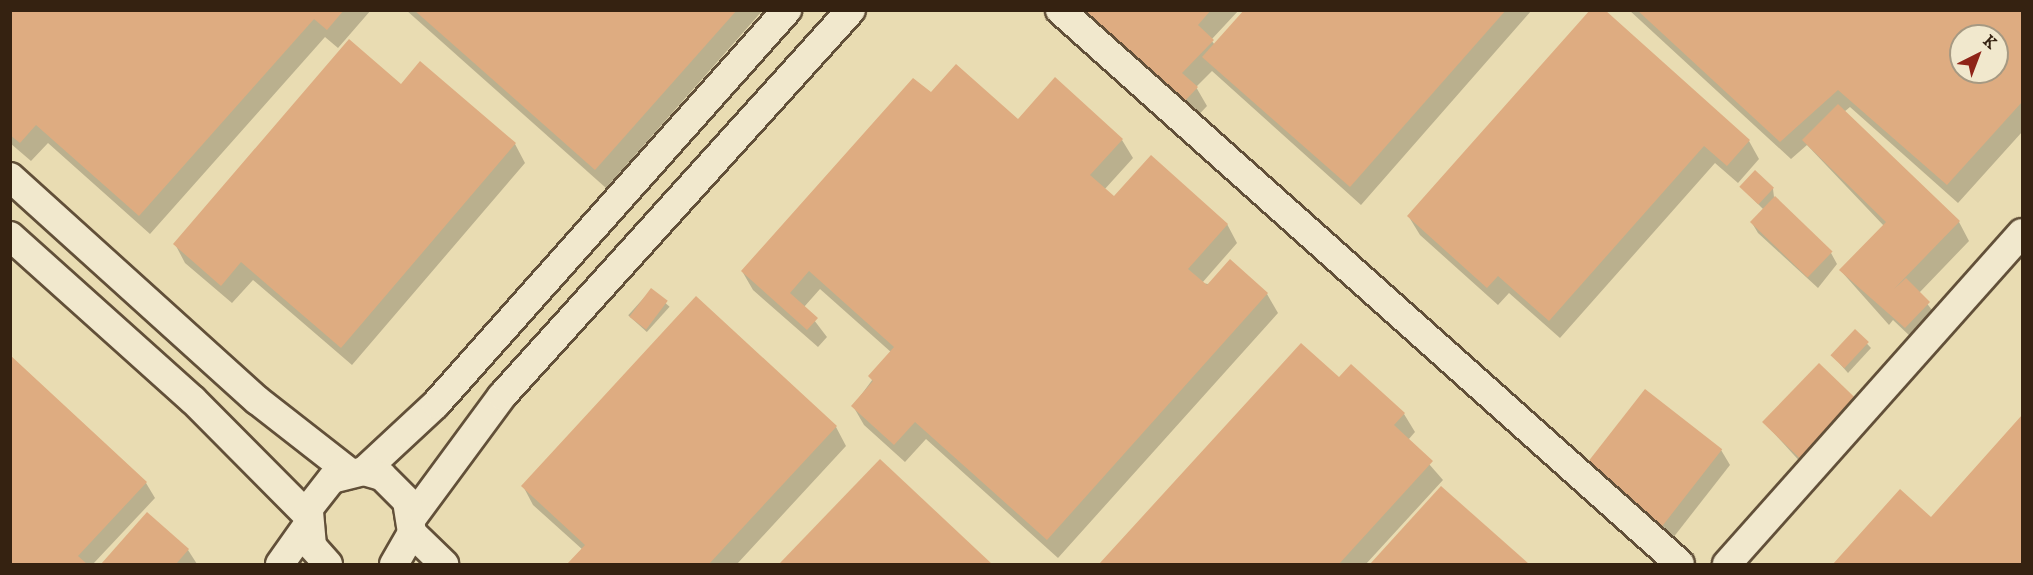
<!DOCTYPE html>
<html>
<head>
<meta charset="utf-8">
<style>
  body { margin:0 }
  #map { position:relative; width:2033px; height:575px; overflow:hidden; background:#e9dcb2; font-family:"IM FELL DW Pica",serif }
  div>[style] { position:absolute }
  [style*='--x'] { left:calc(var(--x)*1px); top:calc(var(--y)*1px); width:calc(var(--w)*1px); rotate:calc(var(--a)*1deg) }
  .shadow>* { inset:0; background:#0003; transform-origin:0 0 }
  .building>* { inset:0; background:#deac81; transform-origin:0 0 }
  .roads { filter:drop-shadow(2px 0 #625039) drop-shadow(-2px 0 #625039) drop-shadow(0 2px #625039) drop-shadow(0 -2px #625039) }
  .street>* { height:28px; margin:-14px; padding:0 14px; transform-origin:14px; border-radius:14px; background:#f1e8cd }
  span { translate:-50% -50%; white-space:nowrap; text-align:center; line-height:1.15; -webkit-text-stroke:6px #f1e8cd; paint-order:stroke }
  .frame { position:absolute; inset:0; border:12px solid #352211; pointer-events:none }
  .north { position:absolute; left:1949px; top:24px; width:60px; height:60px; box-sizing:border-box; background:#f1e8cd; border:2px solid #a69982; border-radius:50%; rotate:42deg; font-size:16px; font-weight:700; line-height:24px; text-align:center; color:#352211 }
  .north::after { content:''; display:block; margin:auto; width:21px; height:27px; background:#8f2418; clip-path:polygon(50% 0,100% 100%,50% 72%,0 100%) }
</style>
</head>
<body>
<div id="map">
  <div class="shadow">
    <div style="clip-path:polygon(10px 10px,371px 10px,338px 48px,325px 37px,150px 234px,48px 143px,31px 161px,10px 143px)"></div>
    <div style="clip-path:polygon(406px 10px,763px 10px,606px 188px)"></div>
    <div style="clip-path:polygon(1075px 10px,1239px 10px,1211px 40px,1215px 45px,1246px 10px,1532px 10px,1361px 205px,1212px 71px,1196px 87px,1207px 106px,1193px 121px)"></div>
    <div style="clip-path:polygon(1592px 10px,1749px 141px,1759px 159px,1738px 183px,1715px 163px,1560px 338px,1509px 293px,1498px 305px,1420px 235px,1409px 217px)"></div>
    <div style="clip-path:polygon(evenodd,1629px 10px,2022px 10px,2022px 132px,1958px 203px,1850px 107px,1844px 112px,1959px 222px,1969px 241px,1919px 293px,1935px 314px,1912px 338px,1893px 320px,1889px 325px,1841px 271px,1884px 226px,1807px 145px,1791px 159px,1629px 10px,1961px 36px,1997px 36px,1997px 72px,1961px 72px,1961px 36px)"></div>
    <div style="clip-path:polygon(401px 86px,515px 144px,525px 163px,352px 365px,253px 280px,232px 303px,185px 263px,175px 244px)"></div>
    <div style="clip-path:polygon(931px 95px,1018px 122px,1122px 140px,1133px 158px,1104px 190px,1114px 199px,1227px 224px,1237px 243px,1202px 283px,1267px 294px,1278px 313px,1058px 558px,926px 439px,905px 462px,864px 425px,853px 406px,892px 353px,820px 289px,804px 307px,827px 337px,818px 347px,753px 290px,742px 271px)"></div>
    <div style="clip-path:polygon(1741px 187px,1773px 189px,1774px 197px,1831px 253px,1837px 264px,1818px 288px,1758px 233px,1752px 223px,1764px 210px)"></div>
    <div style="left:651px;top:290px;width:25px;height:34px;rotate:42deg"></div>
    <div style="clip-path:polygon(696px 298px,836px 427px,846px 446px,737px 564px,569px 564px,583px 550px,533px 505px,523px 486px)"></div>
    <div style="clip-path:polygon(1855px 331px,1871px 348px,1848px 373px,1833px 356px)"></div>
    <div style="clip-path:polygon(1301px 345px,1339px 380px,1352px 366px,1404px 414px,1415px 432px,1408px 440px,1443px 480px,1366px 564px,1101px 564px)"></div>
    <div style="clip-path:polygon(10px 357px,146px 483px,155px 498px,93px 564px,10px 564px)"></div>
    <div style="clip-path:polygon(2022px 417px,2022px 564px,1835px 564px,1900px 491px,1931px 519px)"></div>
    <div style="clip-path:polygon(1868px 418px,1813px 476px,1764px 422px)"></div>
    <div style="clip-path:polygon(1721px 450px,1730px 465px,1669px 543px,1593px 484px)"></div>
    <div style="clip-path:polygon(880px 461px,990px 564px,781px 564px)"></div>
    <div style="clip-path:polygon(1441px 488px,1527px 564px,1372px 564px)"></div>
    <div style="clip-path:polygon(147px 514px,188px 550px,197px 564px,103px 564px)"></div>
  </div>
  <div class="building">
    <div style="clip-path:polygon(10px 10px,344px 10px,327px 30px,314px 19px,139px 216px,36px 125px,20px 143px,10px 135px)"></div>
    <div style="clip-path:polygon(414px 10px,737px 10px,595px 170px)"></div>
    <div style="clip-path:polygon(1083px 10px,1211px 10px,1198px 25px,1214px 40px,1182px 73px,1198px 87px,1182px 104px)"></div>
    <div style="clip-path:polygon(1244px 10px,1506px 10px,1350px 187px,1202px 57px)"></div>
    <div style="clip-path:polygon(1590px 10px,1605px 10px,1750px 140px,1727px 166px,1704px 146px,1549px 321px,1498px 276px,1487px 288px,1407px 216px)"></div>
    <div style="clip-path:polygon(evenodd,1637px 10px,2022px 10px,2022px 102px,1947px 185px,1838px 90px,1780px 142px,1637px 10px,1961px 36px,1997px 36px,1997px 72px,1961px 72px,1961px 36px)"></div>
    <div style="clip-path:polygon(349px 39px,401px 84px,420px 61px,516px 143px,341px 348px,241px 262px,221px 286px,173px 244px)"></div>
    <div style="clip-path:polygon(956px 64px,1018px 119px,1055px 77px,1123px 139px,1090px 175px,1114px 196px,1151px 155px,1228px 224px,1188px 269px,1207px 285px,1230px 259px,1268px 293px,1047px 540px,915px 422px,894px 445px,851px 406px,873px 381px,868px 376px,894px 347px,809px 271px,790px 293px,818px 318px,807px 330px,741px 271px,913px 78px,931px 92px)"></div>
    <div style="clip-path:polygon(1838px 104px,1960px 221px,1894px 289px,1906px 278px,1930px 302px,1905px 328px,1839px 270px,1886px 222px,1802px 140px)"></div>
    <div style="left:1755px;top:170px;width:26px;height:23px;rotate:43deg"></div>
    <div style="left:1775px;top:196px;width:80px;height:36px;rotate:44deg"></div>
    <div style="left:651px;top:288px;width:21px;height:36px;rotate:37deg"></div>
    <div style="clip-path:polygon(696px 296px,837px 426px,709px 564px,567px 564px,585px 545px,521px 486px)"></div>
    <div style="left:1855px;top:329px;width:19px;height:36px;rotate:43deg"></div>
    <div style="clip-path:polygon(1301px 343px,1339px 377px,1351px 364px,1405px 413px,1394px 425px,1433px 461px,1339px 564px,1099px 564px)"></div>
    <div style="clip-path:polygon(10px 355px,147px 482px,78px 556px,87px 564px,10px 564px)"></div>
    <div style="left:1819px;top:363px;width:57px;height:82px;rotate:44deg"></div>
    <div style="left:1645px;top:389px;width:98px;height:101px;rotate:38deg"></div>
    <div style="clip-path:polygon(2022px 415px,2022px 564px,1833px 564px,1900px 489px,1931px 517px)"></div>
    <div style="clip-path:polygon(880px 459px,992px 564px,779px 564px)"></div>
    <div style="clip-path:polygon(1441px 486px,1529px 564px,1370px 564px)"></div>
    <div style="clip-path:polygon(147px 512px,189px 549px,176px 564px,101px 564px)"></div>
  </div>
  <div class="roads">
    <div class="street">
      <div style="--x:1060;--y:10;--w:831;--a:41.78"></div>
      <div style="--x:10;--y:177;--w:333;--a:42.1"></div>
      <div style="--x:257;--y:400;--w:117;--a:38"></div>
      <div style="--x:10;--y:236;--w:246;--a:41.9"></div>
      <div style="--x:193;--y:400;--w:163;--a:45.2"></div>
      <div style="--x:364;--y:471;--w:98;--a:-42.9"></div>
      <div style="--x:436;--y:404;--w:528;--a:-48.3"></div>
      <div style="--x:412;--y:518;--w:152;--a:-53.6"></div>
      <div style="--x:502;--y:396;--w:520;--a:-47.88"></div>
      <div style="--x:412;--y:533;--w:45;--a:44.1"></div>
      <div style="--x:280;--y:564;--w:47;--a:-54.6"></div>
      <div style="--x:328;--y:564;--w:24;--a:-132"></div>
      <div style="--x:312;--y:546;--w:38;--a:-95"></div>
      <div style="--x:309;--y:508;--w:37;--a:-52"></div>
      <div style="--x:332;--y:479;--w:33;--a:-14"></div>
      <div style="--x:364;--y:471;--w:19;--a:16"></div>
      <div style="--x:382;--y:476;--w:35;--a:45"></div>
      <div style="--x:407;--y:501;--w:32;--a:81"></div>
      <div style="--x:412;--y:533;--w:36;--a:120"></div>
      <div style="--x:1727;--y:564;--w:443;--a:-48.3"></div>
    </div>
  </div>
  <div class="frame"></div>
  <div class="north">K</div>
</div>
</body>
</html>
